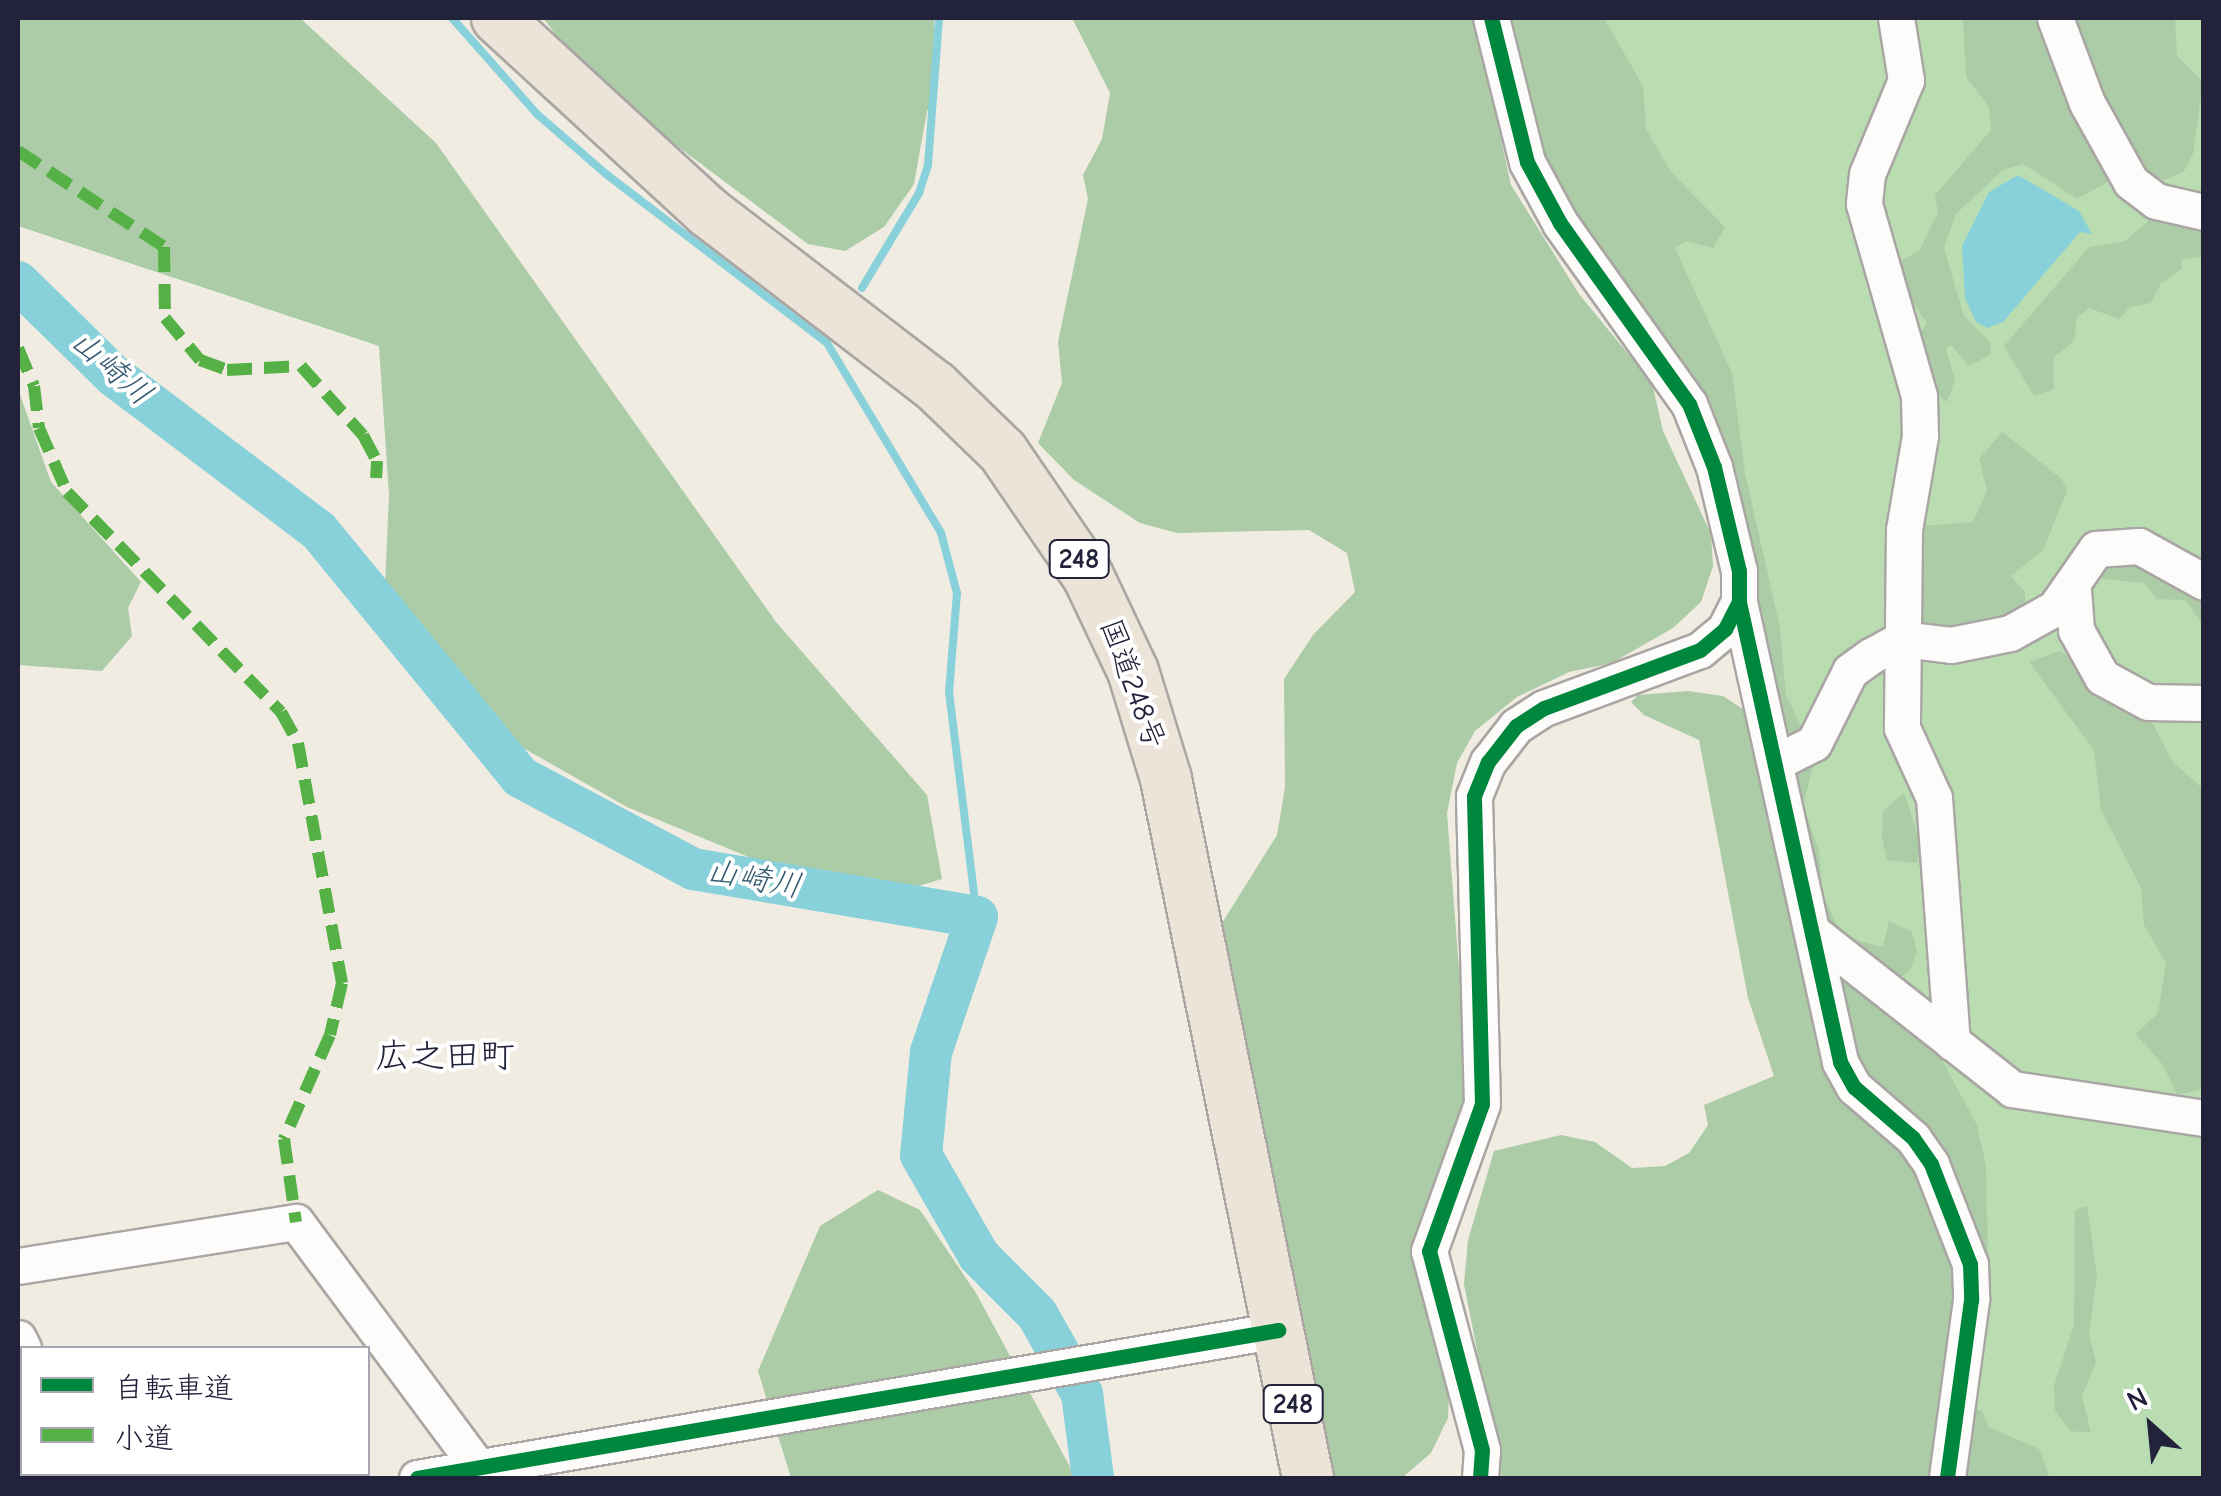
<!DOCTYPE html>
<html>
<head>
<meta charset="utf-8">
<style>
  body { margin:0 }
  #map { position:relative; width:2221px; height:1496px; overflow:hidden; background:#f1ece2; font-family:"Comic Neue","Klee One",sans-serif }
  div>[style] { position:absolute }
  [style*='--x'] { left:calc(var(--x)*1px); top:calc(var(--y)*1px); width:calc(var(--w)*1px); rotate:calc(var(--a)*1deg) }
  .green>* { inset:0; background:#b9ddb1 }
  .forest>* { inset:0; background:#abcca6 }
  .water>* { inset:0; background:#89d1da }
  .stream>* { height:8px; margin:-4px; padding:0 4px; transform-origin:4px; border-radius:4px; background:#89d1da }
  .river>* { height:42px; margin:-21px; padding:0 21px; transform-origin:21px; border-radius:21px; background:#89d1da }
  .roads { filter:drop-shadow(2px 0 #a9a6a3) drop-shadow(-2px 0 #a9a6a3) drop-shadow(0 2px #a9a6a3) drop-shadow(0 -2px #a9a6a3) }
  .minor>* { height:35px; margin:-17.5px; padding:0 17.5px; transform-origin:17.5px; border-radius:17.5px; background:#fdfcfb }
  .highway>* { height:50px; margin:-25px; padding:0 25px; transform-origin:25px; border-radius:25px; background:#ece4d9 }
  .quiet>* { height:12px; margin-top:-6px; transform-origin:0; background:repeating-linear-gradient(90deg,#55b146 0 25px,transparent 0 37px) }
  .cycleway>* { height:15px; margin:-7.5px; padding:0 7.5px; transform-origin:7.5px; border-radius:7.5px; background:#00873e }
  span { translate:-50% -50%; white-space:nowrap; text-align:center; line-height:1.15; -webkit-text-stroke:8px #fff; paint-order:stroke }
  .shield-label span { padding:2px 8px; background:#fff; border:2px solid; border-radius:8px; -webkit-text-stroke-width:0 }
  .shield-label { font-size:28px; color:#22223b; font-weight:700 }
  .street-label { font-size:30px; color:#22223b }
  .water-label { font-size:32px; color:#365b72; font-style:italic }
  .quarter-label { font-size:35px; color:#22223b }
  .frame { position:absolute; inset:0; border:20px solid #22223b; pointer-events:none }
  .legend { position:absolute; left:20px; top:1346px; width:350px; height:130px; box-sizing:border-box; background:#fff; border:2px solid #a7a7b1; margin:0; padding:12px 18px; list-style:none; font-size:30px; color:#22223b }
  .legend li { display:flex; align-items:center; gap:20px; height:50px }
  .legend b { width:50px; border:2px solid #a7a7b1 }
  .north { position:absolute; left:2101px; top:1376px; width:100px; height:100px; -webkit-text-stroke:8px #fff; paint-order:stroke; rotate:333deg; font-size:28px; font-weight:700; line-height:40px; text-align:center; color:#22223b }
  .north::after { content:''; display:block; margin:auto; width:35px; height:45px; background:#22223b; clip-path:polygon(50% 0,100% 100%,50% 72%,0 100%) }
</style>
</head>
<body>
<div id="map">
  <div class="green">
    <div style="clip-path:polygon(1507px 18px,2203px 18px,2203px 1478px,1954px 1478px,1849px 1066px,1742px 519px)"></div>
  </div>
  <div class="forest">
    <div style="clip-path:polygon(18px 18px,300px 18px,436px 143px,776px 622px,927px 795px,942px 879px,861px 903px,627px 807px,511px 741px,383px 632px,389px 495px,379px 346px,18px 226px)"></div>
    <div style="clip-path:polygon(543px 18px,934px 18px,934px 105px,927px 111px,914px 184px,884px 227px,845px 251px,808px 244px,594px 84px)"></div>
    <div style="clip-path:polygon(1072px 18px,1475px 18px,1511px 185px,1579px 294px,1652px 383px,1663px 431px,1711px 534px,1713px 566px,1701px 602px,1673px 628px,1612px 663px,1569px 672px,1517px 697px,1475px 731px,1457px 763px,1447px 813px,1467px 1074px,1460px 1122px,1417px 1239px,1449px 1391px,1448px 1418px,1431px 1453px,1402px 1478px,1330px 1478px,1217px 931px,1277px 835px,1285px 787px,1284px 679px,1313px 635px,1355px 592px,1347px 553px,1309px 530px,1177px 533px,1140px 523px,1074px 480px,1038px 443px,1062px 383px,1058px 342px,1088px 199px,1083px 175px,1102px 139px,1110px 93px)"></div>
    <div style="clip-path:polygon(1507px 18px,1604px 18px,1643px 86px,1646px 129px,1671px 172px,1725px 227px,1713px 248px,1686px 241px,1675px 248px,1732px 373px,1745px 473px,1780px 628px,1786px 695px,1806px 736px,1796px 748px,1775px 727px,1742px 519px,1544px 161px)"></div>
    <div style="clip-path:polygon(1963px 18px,2046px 18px,2108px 182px,2077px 199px,2023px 164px,2003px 170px,1956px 214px,1944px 248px,1964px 316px,1990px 342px,1991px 354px,1969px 366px,1951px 345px,1946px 349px,1955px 380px,1947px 402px,1933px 392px,1918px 337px,1927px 323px,1907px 294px,1893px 245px,1902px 260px,1919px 251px,1938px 212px,1935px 195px,1991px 130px,1989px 107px,1966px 77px)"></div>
    <div style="clip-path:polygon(2061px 18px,2175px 18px,2177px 56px,2203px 82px,2193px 154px,2184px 171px,2165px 180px,2135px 172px)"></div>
    <div style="clip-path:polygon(2153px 217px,2179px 227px,2203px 225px,2203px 257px,2182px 259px,2182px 269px,2161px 283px,2151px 303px,2130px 307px,2119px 319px,2089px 308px,2077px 318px,2074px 341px,2053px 358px,2054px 389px,2034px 396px,2004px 346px,2089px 247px,2125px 241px)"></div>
    <div style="clip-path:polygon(18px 389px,51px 482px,141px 582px,128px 608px,132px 636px,102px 671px,18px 665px)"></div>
    <div style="clip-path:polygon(2002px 432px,2062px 479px,2067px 491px,2043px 550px,2011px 576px,2025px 592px,2025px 607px,2015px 624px,1920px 634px,1921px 526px,1973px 522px,1987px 491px,1979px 459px)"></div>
    <div style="clip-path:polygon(2119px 554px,2203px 590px,2203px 625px,2185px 600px,2157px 599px,2144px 583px,2104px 579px,2092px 571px)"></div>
    <div style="clip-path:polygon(2060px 651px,2149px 716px,2172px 761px,2203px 789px,2203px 1089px,2177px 1095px,2163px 1065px,2136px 1034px,2158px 1013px,2166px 963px,2144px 925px,2141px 888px,2101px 810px,2094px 750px,2029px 662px)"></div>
    <div style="clip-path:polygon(1688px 691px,1723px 696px,1752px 715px,1833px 1064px,1910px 1144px,1962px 1259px,1942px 1478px,1502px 1478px,1464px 1284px,1468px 1240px,1494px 1151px,1561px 1135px,1595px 1142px,1632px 1168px,1665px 1166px,1689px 1153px,1708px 1125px,1704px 1105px,1774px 1076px,1748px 998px,1699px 740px,1644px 715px,1631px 702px,1638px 695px)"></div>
    <div style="clip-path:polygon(1815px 759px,1803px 806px,1819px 850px,1822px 893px,1836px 923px,1850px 939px,1883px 947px,1889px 921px,1912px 932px,1917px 951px,1910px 970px,1891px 985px,1819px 921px,1786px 767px)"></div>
    <div style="clip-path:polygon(1904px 793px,1922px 847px,1917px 863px,1887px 860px,1882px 838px,1883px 811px)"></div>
    <div style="clip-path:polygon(1824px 954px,1930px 1038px,1977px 1125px,1986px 1166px,1988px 1264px,1978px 1267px,1866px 1088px)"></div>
    <div style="clip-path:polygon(878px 1190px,920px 1210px,976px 1293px,1076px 1478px,791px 1478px,758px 1371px,820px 1226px)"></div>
    <div style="clip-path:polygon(2087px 1206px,2097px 1275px,2089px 1333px,2096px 1363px,2082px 1396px,2091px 1433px,2070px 1431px,2055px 1411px,2054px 1386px,2074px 1325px,2075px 1210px)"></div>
    <div style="clip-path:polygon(1960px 1407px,1982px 1411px,1989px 1427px,2039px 1449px,2050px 1478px,1954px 1478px)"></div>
  </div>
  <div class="water">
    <div style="clip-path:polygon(2018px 175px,2079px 211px,2092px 234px,2080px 232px,2003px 322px,1987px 328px,1976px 322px,1965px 298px,1962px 246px,1989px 192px)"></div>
  </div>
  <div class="stream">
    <div style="--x:452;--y:18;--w:128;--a:48.5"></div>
    <div style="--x:537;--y:114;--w:91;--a:41"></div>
    <div style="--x:606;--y:174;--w:278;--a:37.4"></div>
    <div style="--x:827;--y:343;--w:222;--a:59"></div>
    <div style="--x:941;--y:533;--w:62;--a:75.1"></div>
    <div style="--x:957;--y:593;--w:99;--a:94.6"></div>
    <div style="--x:949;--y:692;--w:227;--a:82.9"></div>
    <div style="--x:862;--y:288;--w:111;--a:-59"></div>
    <div style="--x:919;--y:193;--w:29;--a:-72"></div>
    <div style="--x:928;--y:165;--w:147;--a:-85.7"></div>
  </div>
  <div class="river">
    <div style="--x:18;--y:282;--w:134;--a:44.4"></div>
    <div style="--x:114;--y:376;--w:257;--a:37.1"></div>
    <div style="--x:319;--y:531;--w:318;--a:50.7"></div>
    <div style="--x:520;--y:777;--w:196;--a:28"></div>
    <div style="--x:693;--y:869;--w:288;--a:9.6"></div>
    <div style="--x:977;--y:917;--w:143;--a:108.8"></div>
    <div style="--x:931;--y:1052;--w:103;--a:95.5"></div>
    <div style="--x:921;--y:1155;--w:116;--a:60.1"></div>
    <div style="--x:979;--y:1256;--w:82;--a:45"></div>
    <div style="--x:1037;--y:1314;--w:92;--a:60.6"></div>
    <div style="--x:1082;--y:1394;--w:85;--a:82.5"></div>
  </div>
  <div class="roads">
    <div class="minor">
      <div style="--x:1896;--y:18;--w:63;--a:80.8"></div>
      <div style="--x:1906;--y:80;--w:102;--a:112.5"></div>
      <div style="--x:1867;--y:174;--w:30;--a:96"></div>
      <div style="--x:1864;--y:204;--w:200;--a:74"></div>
      <div style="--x:1919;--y:396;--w:40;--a:88.6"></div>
      <div style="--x:1920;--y:436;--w:95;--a:99.7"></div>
      <div style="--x:1904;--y:530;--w:198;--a:90.6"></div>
      <div style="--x:1902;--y:728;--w:77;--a:65.4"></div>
      <div style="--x:1934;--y:798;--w:245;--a:85.8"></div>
      <div style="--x:2055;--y:18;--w:91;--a:69.4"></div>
      <div style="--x:2087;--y:103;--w:90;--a:60.9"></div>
      <div style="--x:2131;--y:182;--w:31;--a:37"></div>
      <div style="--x:2156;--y:201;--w:49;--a:12.9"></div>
      <div style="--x:2073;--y:590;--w:40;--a:85.7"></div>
      <div style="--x:2076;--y:630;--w:54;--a:61"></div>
      <div style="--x:2102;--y:677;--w:52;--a:28.5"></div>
      <div style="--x:2148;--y:702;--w:56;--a:1"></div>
      <div style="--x:1739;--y:602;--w:471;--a:77.6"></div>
      <div style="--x:1840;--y:1062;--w:29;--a:61"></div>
      <div style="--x:1854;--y:1087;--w:78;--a:40.8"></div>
      <div style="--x:1913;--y:1138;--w:32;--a:55"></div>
      <div style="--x:1931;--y:1164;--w:107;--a:68.7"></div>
      <div style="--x:1970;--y:1264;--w:36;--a:88"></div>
      <div style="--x:1971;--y:1300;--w:180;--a:97.7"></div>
      <div style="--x:1778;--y:761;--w:40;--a:-26.6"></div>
      <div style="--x:1814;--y:743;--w:80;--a:-63.4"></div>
      <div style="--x:1850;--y:671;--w:26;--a:-36"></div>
      <div style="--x:1871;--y:656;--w:35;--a:-29"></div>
      <div style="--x:1902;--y:639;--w:49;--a:7"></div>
      <div style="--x:1951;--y:645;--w:60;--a:-11.5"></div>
      <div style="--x:2010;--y:633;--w:51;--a:-29.1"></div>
      <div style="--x:2055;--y:608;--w:72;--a:-55.2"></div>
      <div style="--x:2096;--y:549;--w:43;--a:-4"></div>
      <div style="--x:2139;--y:546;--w:74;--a:29"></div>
      <div style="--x:1814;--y:933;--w:252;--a:38.2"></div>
      <div style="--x:2012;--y:1089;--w:194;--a:8.6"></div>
      <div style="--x:18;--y:1266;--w:281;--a:-9"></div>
      <div style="--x:296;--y:1222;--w:319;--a:53.4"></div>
      <div style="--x:18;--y:1338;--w:11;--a:63"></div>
      <div style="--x:94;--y:1474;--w:5;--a:53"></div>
      <div style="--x:417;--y:1478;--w:874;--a:-9.75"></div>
      <div style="--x:1480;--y:1478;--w:28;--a:-86"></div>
      <div style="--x:1482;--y:1450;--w:206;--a:-104.9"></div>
      <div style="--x:1429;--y:1251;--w:156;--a:-70.2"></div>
      <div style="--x:1482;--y:1104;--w:308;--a:-91.5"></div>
      <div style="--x:1474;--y:796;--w:37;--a:-68"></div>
      <div style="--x:1488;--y:762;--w:46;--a:-52.1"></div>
      <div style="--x:1516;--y:726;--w:33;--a:-33"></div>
      <div style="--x:1544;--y:708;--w:166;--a:-20.4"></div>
      <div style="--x:1700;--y:650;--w:33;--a:-40"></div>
      <div style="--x:1725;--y:629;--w:30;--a:-63"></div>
      <div style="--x:1739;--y:602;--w:31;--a:-90"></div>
      <div style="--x:1739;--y:571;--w:107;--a:-103.5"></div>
      <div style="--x:1714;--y:467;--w:68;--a:-111.6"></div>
      <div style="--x:1689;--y:404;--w:222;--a:-125.5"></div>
      <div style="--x:1560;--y:223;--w:69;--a:-118.4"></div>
      <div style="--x:1527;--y:162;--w:148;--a:-104"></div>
    </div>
    <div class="highway">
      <div style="--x:497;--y:18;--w:287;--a:42.6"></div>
      <div style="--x:708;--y:212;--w:286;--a:37.5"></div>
      <div style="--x:935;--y:386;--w:95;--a:44.1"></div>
      <div style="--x:1003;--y:452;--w:150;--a:55.6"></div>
      <div style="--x:1088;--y:576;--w:105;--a:64.7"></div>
      <div style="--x:1133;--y:671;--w:113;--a:73"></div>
      <div style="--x:1166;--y:779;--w:713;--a:78.52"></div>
    </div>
  </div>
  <div class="quiet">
    <div style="--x:18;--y:151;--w:175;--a:33.3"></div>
    <div style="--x:164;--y:247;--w:71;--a:89.2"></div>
    <div style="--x:165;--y:318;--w:55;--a:50.2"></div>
    <div style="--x:200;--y:360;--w:29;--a:20"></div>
    <div style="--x:227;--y:370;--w:74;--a:-3.1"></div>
    <div style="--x:301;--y:366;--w:93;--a:48.1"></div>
    <div style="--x:363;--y:435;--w:30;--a:62"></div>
    <div style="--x:377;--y:461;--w:17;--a:93"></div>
    <div style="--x:18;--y:348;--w:41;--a:67.2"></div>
    <div style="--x:34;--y:386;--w:42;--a:83.2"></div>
    <div style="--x:39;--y:428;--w:70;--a:66.4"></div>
    <div style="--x:67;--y:492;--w:307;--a:45.8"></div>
    <div style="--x:281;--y:712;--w:35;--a:61"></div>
    <div style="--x:298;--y:743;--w:244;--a:79.6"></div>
    <div style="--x:342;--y:983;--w:53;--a:103"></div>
    <div style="--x:330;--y:1035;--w:114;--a:113.9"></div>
    <div style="--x:284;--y:1139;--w:84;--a:81.8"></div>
  </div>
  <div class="cycleway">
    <div style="--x:1739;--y:602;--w:471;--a:77.6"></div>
    <div style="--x:1840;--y:1062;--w:29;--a:61"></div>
    <div style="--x:1854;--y:1087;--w:78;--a:40.8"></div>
    <div style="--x:1913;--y:1138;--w:32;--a:55"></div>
    <div style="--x:1931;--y:1164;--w:107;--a:68.7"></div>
    <div style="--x:1970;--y:1264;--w:36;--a:88"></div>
    <div style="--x:1971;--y:1300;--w:180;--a:97.7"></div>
    <div style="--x:417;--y:1478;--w:874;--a:-9.75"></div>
    <div style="--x:1480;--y:1478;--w:28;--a:-86"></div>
    <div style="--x:1482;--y:1450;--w:206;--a:-104.9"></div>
    <div style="--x:1429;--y:1251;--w:156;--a:-70.2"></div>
    <div style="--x:1482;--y:1104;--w:308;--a:-91.5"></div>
    <div style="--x:1474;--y:796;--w:37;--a:-68"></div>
    <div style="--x:1488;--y:762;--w:46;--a:-52.1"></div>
    <div style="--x:1516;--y:726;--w:33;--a:-33"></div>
    <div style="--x:1544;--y:708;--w:166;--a:-20.4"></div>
    <div style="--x:1700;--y:650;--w:33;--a:-40"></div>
    <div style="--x:1725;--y:629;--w:30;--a:-63"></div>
    <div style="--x:1739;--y:602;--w:31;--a:-90"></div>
    <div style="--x:1739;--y:571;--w:107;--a:-103.5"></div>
    <div style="--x:1714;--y:467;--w:68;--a:-111.6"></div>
    <div style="--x:1689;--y:404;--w:222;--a:-125.5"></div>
    <div style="--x:1560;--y:223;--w:69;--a:-118.4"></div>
    <div style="--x:1527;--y:162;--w:148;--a:-104"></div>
  </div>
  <div class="shield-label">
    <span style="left:1079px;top:559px">248</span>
    <span style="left:1293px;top:1404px">248</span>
  </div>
  <div class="street-label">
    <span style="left:1132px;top:684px;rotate:70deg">国道248号</span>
  </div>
  <div class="water-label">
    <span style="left:111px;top:368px;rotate:41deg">山崎川</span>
    <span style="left:754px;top:879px;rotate:10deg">山崎川</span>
  </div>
  <div class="quarter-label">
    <span style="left:445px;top:1056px">広之田町</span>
  </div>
  <div class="frame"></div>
  <ul class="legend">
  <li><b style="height:12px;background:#00873e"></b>自転車道</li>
  <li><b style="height:12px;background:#55b146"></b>小道</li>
  </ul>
  <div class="north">N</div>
</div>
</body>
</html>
